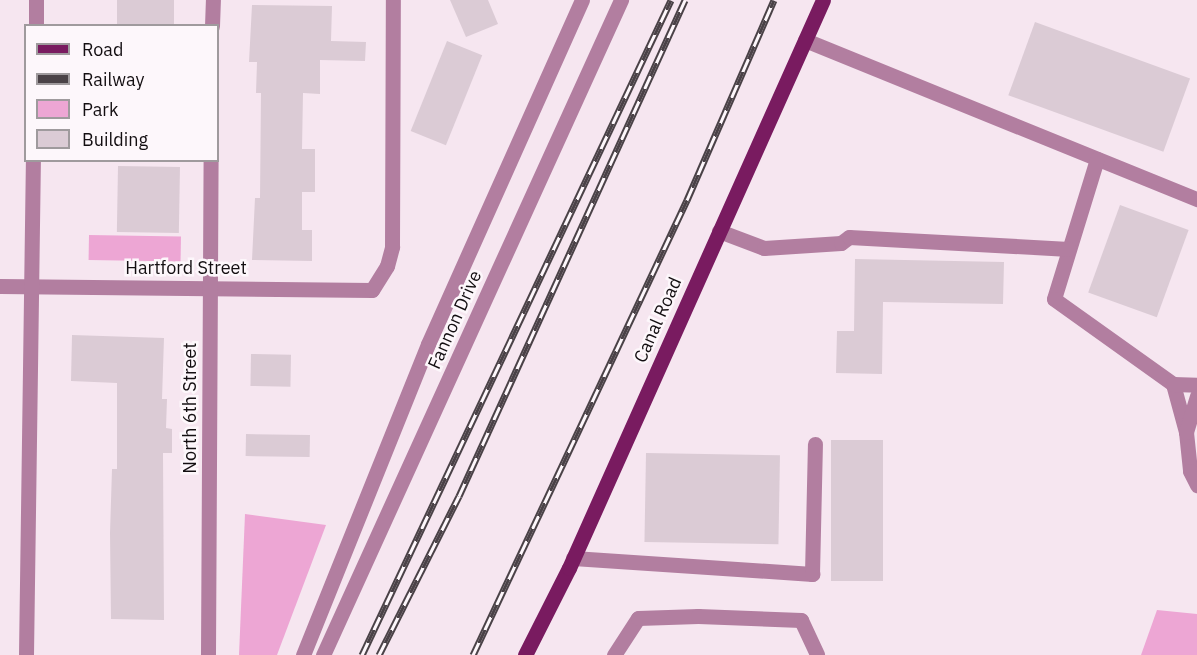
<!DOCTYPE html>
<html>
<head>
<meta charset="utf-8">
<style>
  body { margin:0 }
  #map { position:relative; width:1197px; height:655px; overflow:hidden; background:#f6e6f0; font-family:"IBM Plex Sans",sans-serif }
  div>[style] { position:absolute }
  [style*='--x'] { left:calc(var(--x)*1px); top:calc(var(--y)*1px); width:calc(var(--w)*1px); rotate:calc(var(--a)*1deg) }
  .green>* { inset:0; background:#eda6d4; transform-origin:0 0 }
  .building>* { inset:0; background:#dbcbd5; transform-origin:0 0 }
  .minor>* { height:15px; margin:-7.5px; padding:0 7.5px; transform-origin:7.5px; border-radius:7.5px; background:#b27ea0 }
  .major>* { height:15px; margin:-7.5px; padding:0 7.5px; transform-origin:7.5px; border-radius:7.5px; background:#791b60 }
  .rail>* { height:7px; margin-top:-3.5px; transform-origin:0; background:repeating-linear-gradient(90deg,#fdf7fb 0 14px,#4a4247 0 28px); box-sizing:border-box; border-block:2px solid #4a4247 }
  span { translate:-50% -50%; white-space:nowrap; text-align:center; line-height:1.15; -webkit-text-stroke:5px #fdf7fb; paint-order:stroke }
  .street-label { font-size:18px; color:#130e11 }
  .legend { position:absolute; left:24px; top:24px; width:195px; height:138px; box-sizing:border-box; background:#fdf7fb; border:2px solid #9f9a9d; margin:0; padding:8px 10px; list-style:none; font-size:18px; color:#130e11 }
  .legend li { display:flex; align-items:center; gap:12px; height:30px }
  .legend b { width:30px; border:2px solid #9f9a9d }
</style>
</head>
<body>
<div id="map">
  <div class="green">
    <div style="left:89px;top:235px;width:92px;height:25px;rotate:1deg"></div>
    <div style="clip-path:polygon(245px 514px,326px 525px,277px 655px,239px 655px)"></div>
    <div style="clip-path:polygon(1157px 610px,1197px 614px,1197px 655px,1141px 655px)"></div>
  </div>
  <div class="building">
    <div style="left:117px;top:0;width:57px;height:26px"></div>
    <div style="clip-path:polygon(450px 0,488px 0,498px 24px,466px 37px)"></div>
    <div style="clip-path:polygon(252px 5px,332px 6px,331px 41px,366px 42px,365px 61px,320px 60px,320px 94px,303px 93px,302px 149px,315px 149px,315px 192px,302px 192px,302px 230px,312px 230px,312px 261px,252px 260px,255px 198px,260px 198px,261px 93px,256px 93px,257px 62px,249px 62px)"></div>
    <div style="left:1035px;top:22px;width:165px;height:78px;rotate:20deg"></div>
    <div style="left:447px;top:41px;width:38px;height:97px;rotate:22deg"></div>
    <div style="left:118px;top:166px;width:62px;height:66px;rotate:1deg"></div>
    <div style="left:1120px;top:205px;width:73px;height:93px;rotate:20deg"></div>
    <div style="clip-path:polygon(855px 259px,1004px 262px,1003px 304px,883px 302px,882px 374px,836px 373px,837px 331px,854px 331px)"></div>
    <div style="clip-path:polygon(72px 335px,164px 338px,162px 399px,167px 399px,166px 428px,172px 429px,172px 453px,163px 453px,164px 620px,111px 619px,110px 533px,112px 469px,117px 469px,117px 383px,71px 381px)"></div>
    <div style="left:251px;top:354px;width:40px;height:32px;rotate:1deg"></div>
    <div style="left:246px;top:434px;width:64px;height:22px;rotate:1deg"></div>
    <div style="left:831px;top:440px;width:52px;height:141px"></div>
    <div style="left:646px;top:453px;width:134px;height:89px;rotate:1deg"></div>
  </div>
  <div class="minor">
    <div style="--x:36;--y:26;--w:26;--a:-90"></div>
    <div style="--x:212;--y:26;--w:26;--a:-88"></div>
    <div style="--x:805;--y:40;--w:423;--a:22.1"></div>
    <div style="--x:1097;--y:159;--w:146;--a:107.1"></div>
    <div style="--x:1054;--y:299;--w:146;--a:35.5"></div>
    <div style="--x:1173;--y:384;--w:50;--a:74.8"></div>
    <div style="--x:1186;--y:432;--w:39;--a:84"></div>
    <div style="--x:1190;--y:471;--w:16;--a:63"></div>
    <div style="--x:719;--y:231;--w:48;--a:20.7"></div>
    <div style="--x:764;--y:248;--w:77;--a:-3.7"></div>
    <div style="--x:841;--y:243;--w:10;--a:-37"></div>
    <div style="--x:849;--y:237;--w:220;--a:3.1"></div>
    <div style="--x:0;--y:286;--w:372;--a:0.6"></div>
    <div style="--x:372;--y:290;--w:28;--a:-58"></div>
    <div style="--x:387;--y:266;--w:20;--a:-75"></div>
    <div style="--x:392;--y:247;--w:247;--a:-89.8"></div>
    <div style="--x:1173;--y:384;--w:24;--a:2"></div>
    <div style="--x:1186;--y:432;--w:38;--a:-73"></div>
    <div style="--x:573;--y:558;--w:240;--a:3.8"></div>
    <div style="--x:812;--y:574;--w:130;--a:-88.7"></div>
    <div style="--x:26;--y:655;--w:495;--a:-89.2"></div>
    <div style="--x:208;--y:655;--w:495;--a:-89.7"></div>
    <div style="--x:303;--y:655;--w:335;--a:-68.1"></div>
    <div style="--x:428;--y:344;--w:377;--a:-65.9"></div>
    <div style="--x:323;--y:655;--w:720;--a:-65.54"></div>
    <div style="--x:614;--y:655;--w:44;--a:-57"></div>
    <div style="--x:638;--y:618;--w:60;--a:-1.9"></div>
    <div style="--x:698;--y:616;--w:103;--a:2.2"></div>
    <div style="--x:801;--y:620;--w:38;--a:65"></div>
  </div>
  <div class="major">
    <div style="--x:525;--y:655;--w:97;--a:-63.2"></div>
    <div style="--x:569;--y:568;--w:622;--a:-65.91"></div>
  </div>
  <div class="rail">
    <div style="--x:362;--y:655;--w:724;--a:-64.74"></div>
    <div style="--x:379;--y:655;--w:178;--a:-63.3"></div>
    <div style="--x:459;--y:496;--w:545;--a:-65.5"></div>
    <div style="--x:473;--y:655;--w:503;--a:-64.81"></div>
    <div style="--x:687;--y:200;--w:218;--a:-66.5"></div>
  </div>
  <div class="street-label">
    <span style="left:186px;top:268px">Hartford Street</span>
    <span style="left:455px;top:320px;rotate:-66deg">Fannon Drive</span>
    <span style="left:658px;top:320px;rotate:-66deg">Canal Road</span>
    <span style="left:190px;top:408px;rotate:-90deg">North 6th Street</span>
  </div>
  <ul class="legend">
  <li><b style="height:8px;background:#791b60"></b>Road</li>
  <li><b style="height:8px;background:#4a4247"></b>Railway</li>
  <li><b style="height:16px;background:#eda6d4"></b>Park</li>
  <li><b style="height:16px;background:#dbcbd5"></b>Building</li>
  </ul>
</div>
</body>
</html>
